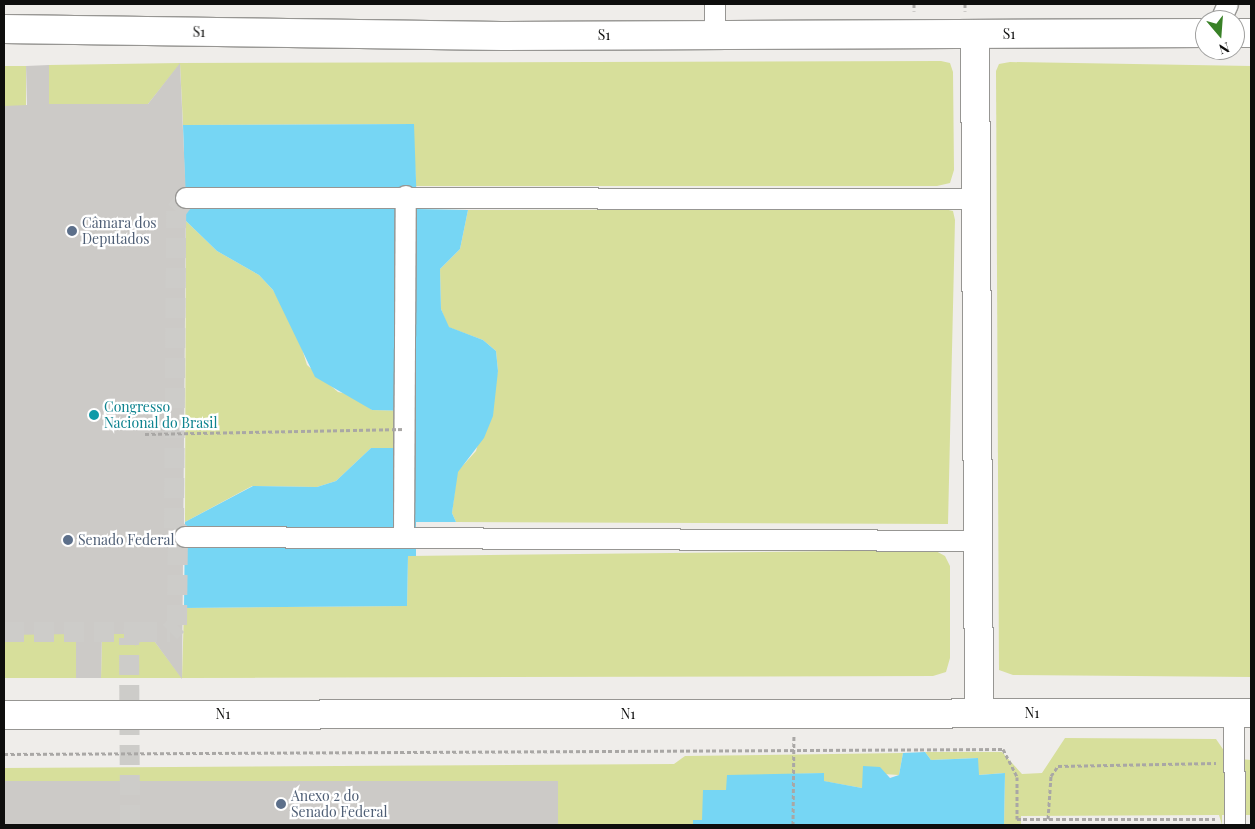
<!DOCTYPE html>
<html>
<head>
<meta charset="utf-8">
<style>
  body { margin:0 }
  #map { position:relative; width:1255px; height:829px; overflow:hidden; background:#efedea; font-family:"Playfair Display",serif }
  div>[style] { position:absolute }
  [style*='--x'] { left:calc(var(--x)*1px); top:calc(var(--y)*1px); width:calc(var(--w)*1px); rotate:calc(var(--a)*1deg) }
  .green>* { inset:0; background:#d7df9b; transform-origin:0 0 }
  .water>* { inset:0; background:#76d6f4 }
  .building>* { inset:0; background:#cccac7; transform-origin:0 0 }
  .minor-tunnel>* { height:20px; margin-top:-10px; transform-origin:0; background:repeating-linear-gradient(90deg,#cdccc9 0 20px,transparent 0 30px) }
  .path>* { height:3px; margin-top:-1.5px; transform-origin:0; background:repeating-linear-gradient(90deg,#a9a7a5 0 4px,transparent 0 6.5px) }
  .roads { filter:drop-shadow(1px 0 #979693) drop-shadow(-1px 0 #979693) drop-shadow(0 1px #979693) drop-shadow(0 -1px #979693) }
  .minor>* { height:20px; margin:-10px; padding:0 10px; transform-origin:10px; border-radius:10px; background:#fff }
  .highway>* { height:28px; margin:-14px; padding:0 14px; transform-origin:14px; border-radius:14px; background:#fff }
  .path-bridge>* { height:3px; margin-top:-1.5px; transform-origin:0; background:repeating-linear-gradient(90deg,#a9a7a5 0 4px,transparent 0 6.5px) }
  .dots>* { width:14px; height:14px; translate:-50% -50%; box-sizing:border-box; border:2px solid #fff; border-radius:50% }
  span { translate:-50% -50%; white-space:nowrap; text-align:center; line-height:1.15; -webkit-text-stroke:4.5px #fff; paint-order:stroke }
  .street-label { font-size:14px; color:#0e0e0d }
  .service-label { font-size:14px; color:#4e5e75 }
  .left { translate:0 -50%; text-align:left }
  .culture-label { font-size:14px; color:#0d838f }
  .frame { position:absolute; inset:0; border:5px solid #0e0e0d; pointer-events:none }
  .north { position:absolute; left:1195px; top:10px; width:50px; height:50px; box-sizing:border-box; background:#fff; border:1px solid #9f9f9e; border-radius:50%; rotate:162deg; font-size:14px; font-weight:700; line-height:20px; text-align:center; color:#0e0e0d }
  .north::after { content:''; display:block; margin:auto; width:18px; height:22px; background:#398127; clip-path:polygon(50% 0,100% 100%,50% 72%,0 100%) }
</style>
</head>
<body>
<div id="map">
  <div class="green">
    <div style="clip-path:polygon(941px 61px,950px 63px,953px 72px,954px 170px,950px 183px,937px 186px,416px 186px,413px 124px,183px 125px,180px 64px,148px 104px,49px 104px,49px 65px,180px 63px)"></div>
    <div style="clip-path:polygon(1010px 62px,1251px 66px,1251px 677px,1013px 675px,999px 670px,996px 71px,999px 64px)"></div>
    <div style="left:4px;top:66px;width:22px;height:40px"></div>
    <div style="clip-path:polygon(944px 209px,953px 211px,955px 220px,948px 524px,456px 522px,452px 513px,457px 472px,476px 451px,498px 371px,496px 351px,483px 340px,448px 327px,441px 309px,440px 269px,460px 249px,468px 210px)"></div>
    <div style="clip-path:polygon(186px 221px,217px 251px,259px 275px,273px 290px,296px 329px,307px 365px,338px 392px,352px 395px,372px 410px,412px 411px,412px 448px,371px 448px,336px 481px,317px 487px,252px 486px,185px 522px)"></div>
    <div style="clip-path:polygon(934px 550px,945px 556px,950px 566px,950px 658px,946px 672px,933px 676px,101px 678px,102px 634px,149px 634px,182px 678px,184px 608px,407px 606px,408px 556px)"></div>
    <div style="left:76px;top:634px;width:44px;height:72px;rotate:90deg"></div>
    <div style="clip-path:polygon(1065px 738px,1216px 739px,1229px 758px,1251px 760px,1251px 815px,1222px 815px,1222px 825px,1219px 815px,1021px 816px,1021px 825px,1004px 825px,1005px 773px,978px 775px,977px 758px,931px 760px,925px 752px,1002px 752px,1022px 774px,1042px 773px)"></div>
    <div style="clip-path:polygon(903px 753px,899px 775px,883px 774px,862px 788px,823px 781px,823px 773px,793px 774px,727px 790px,702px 821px,693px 820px,693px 825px,558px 825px,558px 781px,4px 783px,4px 768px,674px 764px,685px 756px)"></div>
  </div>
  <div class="water">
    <div style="clip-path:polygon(414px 124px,417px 209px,468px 210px,460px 249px,440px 269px,441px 309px,449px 327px,483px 340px,496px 351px,498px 371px,493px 416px,484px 438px,458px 472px,452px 513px,456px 522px,416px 522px,416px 556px,408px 556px,407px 606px,184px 608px,185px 522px,253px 486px,317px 487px,336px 481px,371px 448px,412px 448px,412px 411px,372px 410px,315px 377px,273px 290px,259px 275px,217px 251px,186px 221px,183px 125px)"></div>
    <div style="clip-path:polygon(925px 752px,931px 760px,978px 758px,979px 775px,1005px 773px,1004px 825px,693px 825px,693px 820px,702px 820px,703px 790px,726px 790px,727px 775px,824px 773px,824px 781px,862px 788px,863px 766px,880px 767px,890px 778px,899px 775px,903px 753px)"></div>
  </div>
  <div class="building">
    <div style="clip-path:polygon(180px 63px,186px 198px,182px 679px,149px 634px,102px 634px,101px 678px,76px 678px,76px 634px,4px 635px,4px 106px,27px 105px,26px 66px,49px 65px,49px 104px,148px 104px)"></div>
    <div style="left:558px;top:781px;width:44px;height:554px;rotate:90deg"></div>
  </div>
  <div class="minor-tunnel">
    <div style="--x:185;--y:537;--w:14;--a:-141"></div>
    <div style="--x:174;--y:528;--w:317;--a:-89.6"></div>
    <div style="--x:176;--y:211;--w:16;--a:-52"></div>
    <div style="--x:4;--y:632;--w:133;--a:0"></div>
    <div style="--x:130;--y:825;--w:187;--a:-90.3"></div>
    <div style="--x:129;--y:638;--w:10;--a:-37"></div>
    <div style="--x:137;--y:632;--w:33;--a:0"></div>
    <div style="--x:170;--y:632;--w:10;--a:-45"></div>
    <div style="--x:177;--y:625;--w:91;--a:-89.4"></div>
  </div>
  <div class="path">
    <div style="--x:914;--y:4;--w:7;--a:90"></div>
    <div style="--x:965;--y:4;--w:7;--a:90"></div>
    <div style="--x:4;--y:754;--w:999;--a:-0.29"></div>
    <div style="--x:1003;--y:749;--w:31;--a:63"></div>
    <div style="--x:1017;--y:777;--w:42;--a:90"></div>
    <div style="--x:1017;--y:819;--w:198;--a:0"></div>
    <div style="--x:1048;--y:819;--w:43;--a:-86"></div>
    <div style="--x:1051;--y:776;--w:12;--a:-55"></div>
    <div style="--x:1058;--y:766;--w:158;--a:-1.1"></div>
    <div style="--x:793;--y:825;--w:89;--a:-89.4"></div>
  </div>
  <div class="roads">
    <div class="minor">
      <div style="--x:715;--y:4;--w:31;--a:90"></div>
      <div style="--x:1221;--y:20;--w:17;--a:-66"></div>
      <div style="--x:186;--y:198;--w:790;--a:0.07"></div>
      <div style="--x:404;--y:535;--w:339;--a:-89.7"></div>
      <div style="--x:185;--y:537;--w:793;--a:0.29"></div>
      <div style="--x:1234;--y:713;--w:112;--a:89.5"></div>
    </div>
    <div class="highway">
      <div style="--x:4;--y:29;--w:500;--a:0.8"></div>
      <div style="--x:504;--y:36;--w:701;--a:-0.25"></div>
      <div style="--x:1235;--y:33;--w:16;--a:0"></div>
      <div style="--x:975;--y:35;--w:678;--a:89.66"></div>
      <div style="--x:4;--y:715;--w:1247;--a:-0.09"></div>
    </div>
  </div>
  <div class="path-bridge">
    <div style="--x:145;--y:434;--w:260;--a:-1.1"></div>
  </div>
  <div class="dots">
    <div style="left:72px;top:231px;background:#5c6f8a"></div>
    <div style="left:94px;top:415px;background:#0f9aa8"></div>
    <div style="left:68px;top:540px;background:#5c6f8a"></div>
    <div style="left:281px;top:804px;background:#5c6f8a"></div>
  </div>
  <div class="street-label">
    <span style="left:199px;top:32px;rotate:1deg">S1</span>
    <span style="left:1009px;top:34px">S1</span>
    <span style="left:604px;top:35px">S1</span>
    <span style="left:1032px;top:713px">N1</span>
    <span style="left:223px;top:714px">N1</span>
    <span style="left:628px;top:714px">N1</span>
  </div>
  <div class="service-label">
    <span class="left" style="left:82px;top:231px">Câmara dos<br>Deputados</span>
    <span class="left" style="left:78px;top:540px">Senado Federal</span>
    <span class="left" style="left:291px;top:804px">Anexo 2 do<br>Senado Federal</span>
  </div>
  <div class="culture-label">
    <span class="left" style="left:104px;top:415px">Congresso<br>Nacional do Brasil</span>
  </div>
  <div class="frame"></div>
  <div class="north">N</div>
</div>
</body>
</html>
